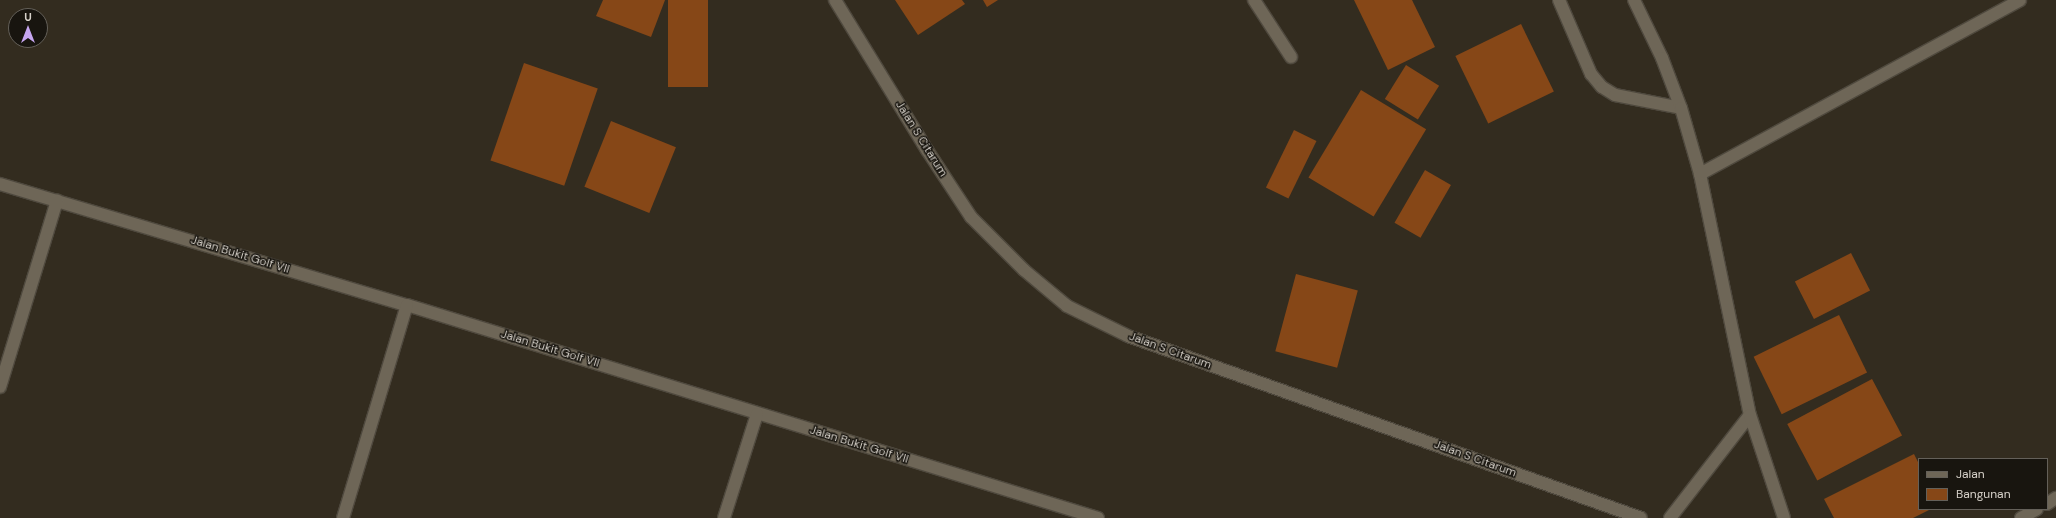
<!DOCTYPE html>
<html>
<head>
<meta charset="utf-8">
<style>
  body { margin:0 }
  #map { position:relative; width:2056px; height:518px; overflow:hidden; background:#332c1f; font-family:"DM Sans",sans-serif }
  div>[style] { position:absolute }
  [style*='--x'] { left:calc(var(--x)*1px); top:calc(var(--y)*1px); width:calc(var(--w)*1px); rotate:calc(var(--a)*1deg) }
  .building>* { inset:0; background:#864717; transform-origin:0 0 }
  .roads { filter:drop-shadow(1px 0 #4f493e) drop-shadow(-1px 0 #4f493e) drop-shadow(0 1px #4f493e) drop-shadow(0 -1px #4f493e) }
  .minor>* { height:12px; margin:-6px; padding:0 6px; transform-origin:6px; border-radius:6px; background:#6e6657 }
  span { translate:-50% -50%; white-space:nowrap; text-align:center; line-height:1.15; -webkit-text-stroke:3px #18150f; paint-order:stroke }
  .street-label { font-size:12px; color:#d6d1c9 }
  .legend { position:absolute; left:1918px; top:458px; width:130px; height:52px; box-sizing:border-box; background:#18150f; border:1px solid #646059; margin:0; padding:5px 7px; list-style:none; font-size:12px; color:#d6d1c9 }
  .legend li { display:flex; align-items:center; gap:8px; height:20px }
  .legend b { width:20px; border:1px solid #646059 }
  .north { position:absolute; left:8px; top:8px; width:40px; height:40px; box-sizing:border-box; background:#18150f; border:1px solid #646059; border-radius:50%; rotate:0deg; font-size:11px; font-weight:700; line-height:16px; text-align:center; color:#d6d1c9 }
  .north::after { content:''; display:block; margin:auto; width:14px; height:18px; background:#c6a6f0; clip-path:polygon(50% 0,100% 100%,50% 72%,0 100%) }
</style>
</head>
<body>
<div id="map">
  <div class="building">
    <div style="clip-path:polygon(603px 0,665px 0,651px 37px,596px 16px)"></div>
    <div style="left:668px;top:0;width:40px;height:87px"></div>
    <div style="clip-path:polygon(895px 0,962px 0,965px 4px,918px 35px)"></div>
    <div style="clip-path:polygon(983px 0,998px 0,987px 7px)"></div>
    <div style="clip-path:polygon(1354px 0,1412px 0,1435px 47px,1388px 70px)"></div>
    <div style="left:1521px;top:24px;width:75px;height:73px;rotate:64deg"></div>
    <div style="left:524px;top:63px;width:78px;height:103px;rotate:19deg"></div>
    <div style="left:1406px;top:65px;width:39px;height:40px;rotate:32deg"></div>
    <div style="left:1361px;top:90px;width:76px;height:102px;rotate:31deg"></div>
    <div style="left:611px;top:121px;width:70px;height:71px;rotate:22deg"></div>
    <div style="left:1294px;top:130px;width:25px;height:64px;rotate:26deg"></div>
    <div style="left:1425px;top:170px;width:30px;height:61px;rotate:30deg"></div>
    <div style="left:1851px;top:253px;width:42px;height:63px;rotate:63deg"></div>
    <div style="left:1296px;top:274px;width:64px;height:80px;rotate:15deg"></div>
    <div style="left:1839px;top:315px;width:64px;height:95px;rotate:64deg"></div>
    <div style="left:1872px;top:379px;width:64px;height:96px;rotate:62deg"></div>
    <div style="clip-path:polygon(1914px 454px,1919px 464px,1919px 509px,1931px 509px,1913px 518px,1834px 518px,1824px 499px)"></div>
  </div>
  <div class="roads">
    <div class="minor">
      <div style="--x:835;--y:0;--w:176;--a:58.5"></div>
      <div style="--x:927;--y:150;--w:80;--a:56.7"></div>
      <div style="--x:971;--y:217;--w:75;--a:45"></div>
      <div style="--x:1024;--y:270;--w:56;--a:39.9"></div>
      <div style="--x:1067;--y:306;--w:68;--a:26.2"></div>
      <div style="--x:1128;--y:336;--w:544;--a:19.53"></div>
      <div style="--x:1254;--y:0;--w:68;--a:57"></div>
      <div style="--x:1559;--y:0;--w:81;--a:66.6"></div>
      <div style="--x:1591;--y:74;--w:17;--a:50"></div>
      <div style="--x:1602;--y:87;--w:15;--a:32"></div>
      <div style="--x:1615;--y:95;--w:67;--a:11.1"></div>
      <div style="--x:1634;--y:0;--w:64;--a:64.2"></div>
      <div style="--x:1662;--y:58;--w:53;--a:69.2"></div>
      <div style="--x:1681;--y:108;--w:69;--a:73.9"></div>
      <div style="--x:1700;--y:174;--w:246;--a:78.3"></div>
      <div style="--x:1700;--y:174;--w:364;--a:-28.5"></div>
      <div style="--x:0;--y:184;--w:425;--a:16.6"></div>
      <div style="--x:407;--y:305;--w:723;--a:17.13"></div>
      <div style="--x:0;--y:387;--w:195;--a:-73"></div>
      <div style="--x:2047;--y:504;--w:11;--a:-34"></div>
      <div style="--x:343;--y:518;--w:222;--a:-73.3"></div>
      <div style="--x:724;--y:518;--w:109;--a:-72.4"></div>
      <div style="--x:1670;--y:518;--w:130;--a:-52.2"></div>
      <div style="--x:1750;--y:415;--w:108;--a:71.7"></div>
      <div style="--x:2021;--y:518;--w:18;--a:-29"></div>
    </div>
  </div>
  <div class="street-label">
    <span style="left:921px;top:139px;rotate:58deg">Jalan S Citarum</span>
    <span style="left:240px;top:255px;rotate:17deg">Jalan Bukit Golf VII</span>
    <span style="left:550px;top:349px;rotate:17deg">Jalan Bukit Golf VII</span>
    <span style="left:1170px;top:351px;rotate:20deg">Jalan S Citarum</span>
    <span style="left:859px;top:445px;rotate:17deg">Jalan Bukit Golf VII</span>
    <span style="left:1475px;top:459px;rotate:20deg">Jalan S Citarum</span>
  </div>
  <ul class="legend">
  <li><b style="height:5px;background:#6e6657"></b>Jalan</li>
  <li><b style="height:11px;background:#864717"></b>Bangunan</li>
  </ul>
  <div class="north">U</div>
</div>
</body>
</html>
